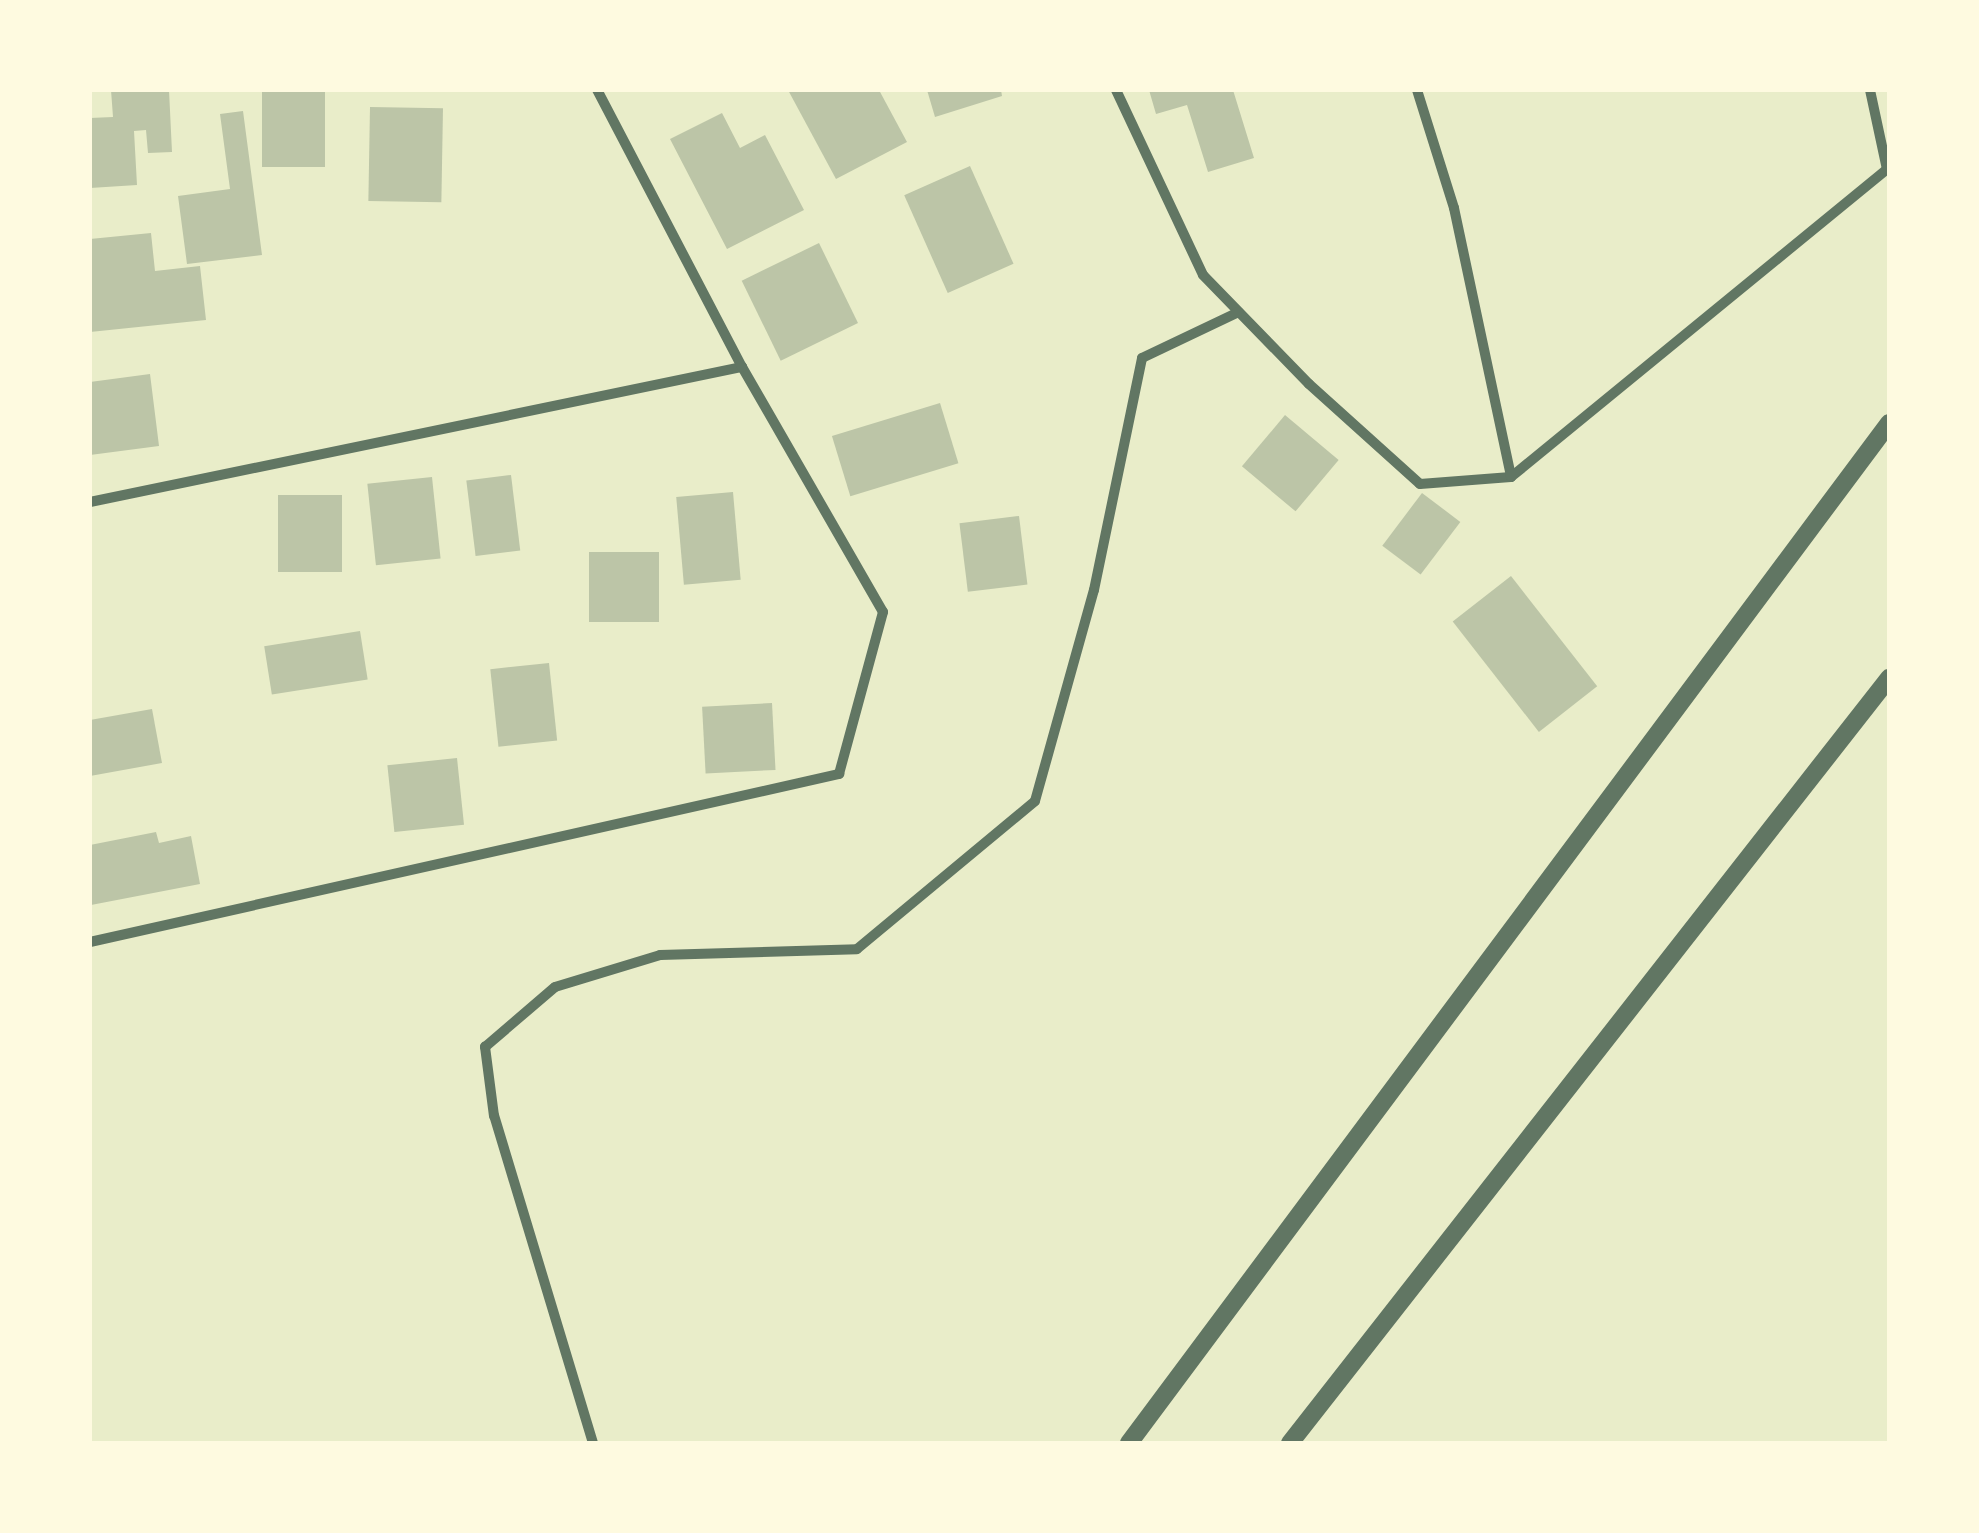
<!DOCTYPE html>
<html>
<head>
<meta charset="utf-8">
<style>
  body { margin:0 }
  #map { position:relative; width:1979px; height:1533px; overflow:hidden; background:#e9edc9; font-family:Montserrat,sans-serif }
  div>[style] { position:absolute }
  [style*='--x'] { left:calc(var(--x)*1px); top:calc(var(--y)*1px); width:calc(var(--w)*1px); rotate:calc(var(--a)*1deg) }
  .building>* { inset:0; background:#bcc5a7; transform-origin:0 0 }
  .minor>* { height:10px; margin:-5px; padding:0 5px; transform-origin:5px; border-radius:5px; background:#617663 }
  .tertiary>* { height:18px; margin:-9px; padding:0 9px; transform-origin:9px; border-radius:9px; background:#617663 }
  span { translate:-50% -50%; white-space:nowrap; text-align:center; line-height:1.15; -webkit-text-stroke:8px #fefae0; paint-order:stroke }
  .frame { position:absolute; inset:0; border:92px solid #fefae0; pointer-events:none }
</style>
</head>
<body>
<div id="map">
  <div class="building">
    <div style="clip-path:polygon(111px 90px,169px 90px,172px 152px,148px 153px,146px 130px,134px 131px,137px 185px,90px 188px,90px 118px,113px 117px)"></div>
    <div style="left:262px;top:90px;width:63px;height:77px"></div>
    <div style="clip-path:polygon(788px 90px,879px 90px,907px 142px,836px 179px)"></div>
    <div style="clip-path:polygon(927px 90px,1001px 90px,1002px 96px,935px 117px)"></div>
    <div style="clip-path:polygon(1149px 90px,1233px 90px,1254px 158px,1208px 172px,1187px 105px,1156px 114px)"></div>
    <div style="left:370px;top:107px;width:73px;height:94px;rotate:1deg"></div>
    <div style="clip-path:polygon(243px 111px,262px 255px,187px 264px,178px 196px,230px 189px,220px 114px)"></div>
    <div style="clip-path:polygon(722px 113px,740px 148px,765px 135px,804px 210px,727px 249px,670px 139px)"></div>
    <div style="left:970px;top:166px;width:107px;height:72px;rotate:66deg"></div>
    <div style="clip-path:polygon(151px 233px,155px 271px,200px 266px,206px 320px,90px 332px,90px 239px)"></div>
    <div style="left:819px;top:243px;width:89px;height:86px;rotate:64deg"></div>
    <div style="clip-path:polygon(150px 374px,159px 446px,90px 455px,90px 382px)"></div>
    <div style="left:940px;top:403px;width:63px;height:113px;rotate:73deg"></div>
    <div style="left:1285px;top:415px;width:70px;height:67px;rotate:40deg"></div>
    <div style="left:511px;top:475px;width:76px;height:45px;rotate:83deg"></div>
    <div style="left:432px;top:477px;width:82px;height:65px;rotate:84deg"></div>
    <div style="left:733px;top:492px;width:88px;height:57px;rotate:85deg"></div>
    <div style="left:1422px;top:493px;width:48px;height:66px;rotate:37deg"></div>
    <div style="left:278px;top:495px;width:64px;height:77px"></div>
    <div style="left:1019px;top:516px;width:69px;height:60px;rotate:83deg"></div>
    <div style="left:589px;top:552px;width:70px;height:70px"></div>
    <div style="left:1511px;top:576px;width:140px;height:74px;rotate:52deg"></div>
    <div style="left:360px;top:631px;width:49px;height:97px;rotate:81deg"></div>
    <div style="left:549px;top:663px;width:78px;height:59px;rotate:84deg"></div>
    <div style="left:772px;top:703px;width:67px;height:70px;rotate:87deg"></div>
    <div style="clip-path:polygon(152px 709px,162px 763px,90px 776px,90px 720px)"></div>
    <div style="left:457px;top:758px;width:67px;height:70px;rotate:84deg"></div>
    <div style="clip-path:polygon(156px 832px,159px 843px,191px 836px,200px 884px,91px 905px,90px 845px)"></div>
  </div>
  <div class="minor">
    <div style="--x:1116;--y:90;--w:204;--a:64.8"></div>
    <div style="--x:1203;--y:275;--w:152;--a:45.8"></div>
    <div style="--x:1309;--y:384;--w:149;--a:42"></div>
    <div style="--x:1420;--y:484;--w:91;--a:-4.4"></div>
    <div style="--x:1511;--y:477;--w:488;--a:-39.3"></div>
    <div style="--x:1417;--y:90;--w:124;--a:72.6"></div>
    <div style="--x:1454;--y:208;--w:275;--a:78"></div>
    <div style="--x:1870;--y:90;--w:81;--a:77.9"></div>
    <div style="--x:90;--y:502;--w:666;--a:-11.7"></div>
    <div style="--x:90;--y:942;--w:768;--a:-12.64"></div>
    <div style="--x:839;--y:774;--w:168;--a:-74.8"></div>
    <div style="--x:883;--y:612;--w:283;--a:-119.9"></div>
    <div style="--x:742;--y:367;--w:313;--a:-117.6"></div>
    <div style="--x:593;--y:1443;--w:342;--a:-106.8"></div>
    <div style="--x:494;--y:1116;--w:70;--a:-97.4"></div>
    <div style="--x:485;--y:1047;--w:92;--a:-40.6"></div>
    <div style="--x:555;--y:987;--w:110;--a:-16.9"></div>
    <div style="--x:660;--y:955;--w:197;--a:-1.7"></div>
    <div style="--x:857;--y:949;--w:231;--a:-39.7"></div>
    <div style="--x:1035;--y:801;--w:219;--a:-74.4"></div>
    <div style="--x:1094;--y:590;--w:237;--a:-78.3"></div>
    <div style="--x:1142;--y:358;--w:107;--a:-25.4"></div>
  </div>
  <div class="tertiary">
    <div style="--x:1129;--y:1443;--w:1272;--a:-53.31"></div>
    <div style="--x:1290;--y:1443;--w:972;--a:-51.94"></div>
  </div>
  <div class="frame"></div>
</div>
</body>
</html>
